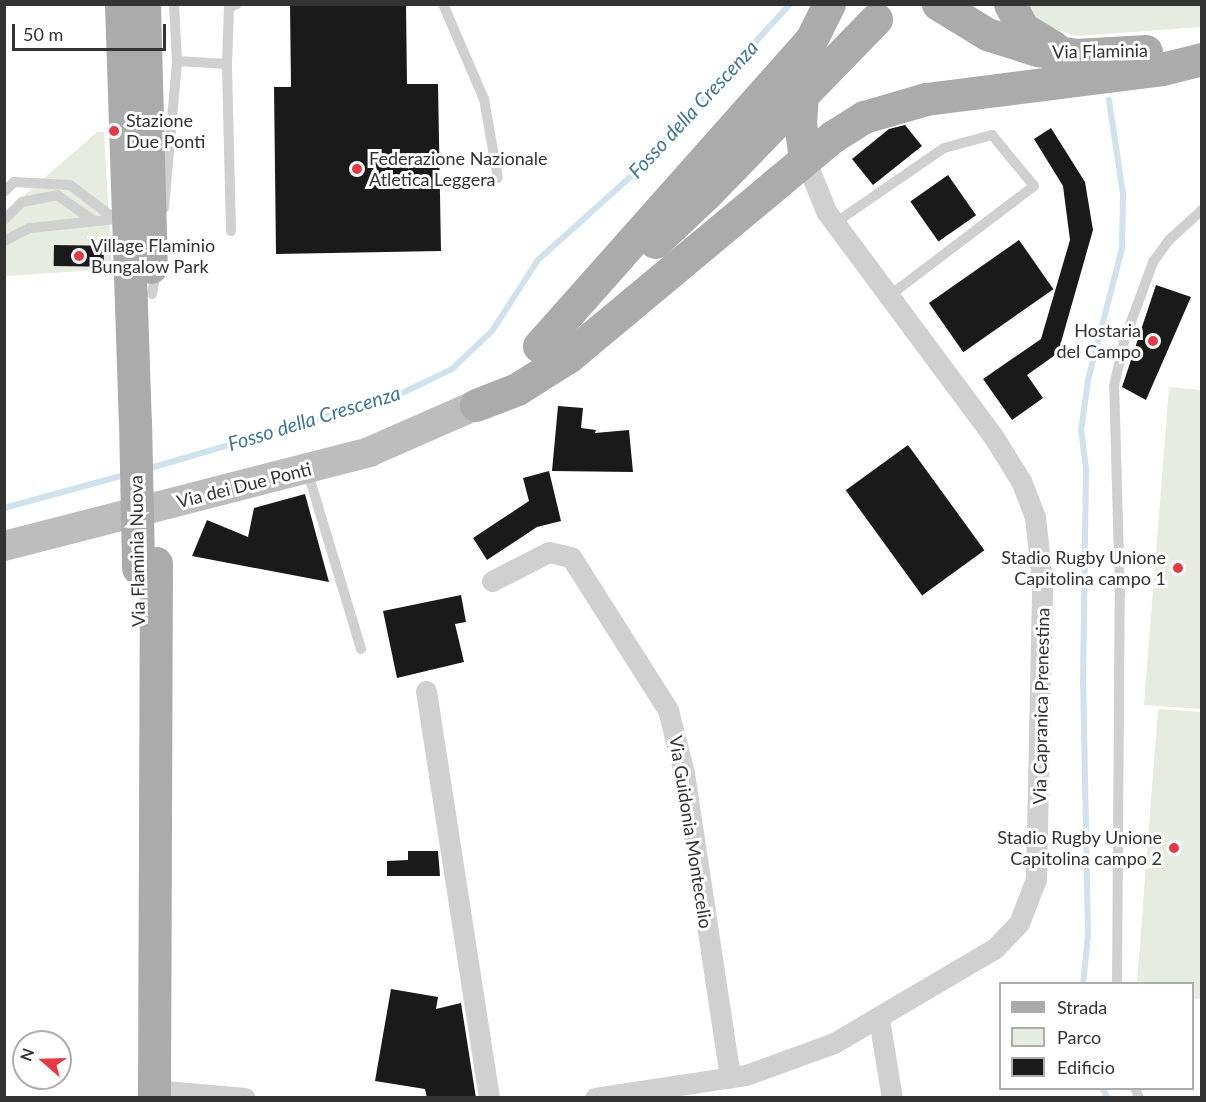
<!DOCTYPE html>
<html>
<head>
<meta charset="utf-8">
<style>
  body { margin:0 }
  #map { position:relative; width:1206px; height:1102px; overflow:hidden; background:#fff; font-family:Lato,sans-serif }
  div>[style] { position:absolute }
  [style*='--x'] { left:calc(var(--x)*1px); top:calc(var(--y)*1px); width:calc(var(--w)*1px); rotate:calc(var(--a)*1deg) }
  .green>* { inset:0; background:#e6ecdf }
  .stream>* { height:6px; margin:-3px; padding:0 3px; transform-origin:3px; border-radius:3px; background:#cfe2ee }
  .building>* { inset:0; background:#1a1a1a; transform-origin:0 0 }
  .lane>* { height:10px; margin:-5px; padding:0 5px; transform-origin:5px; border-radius:5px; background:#d0d0d0 }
  .street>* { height:21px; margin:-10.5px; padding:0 10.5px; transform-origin:10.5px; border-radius:10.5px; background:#d0d0d0 }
  .secondary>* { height:30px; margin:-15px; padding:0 15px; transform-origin:15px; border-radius:15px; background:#bdbdbd }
  .primary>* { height:33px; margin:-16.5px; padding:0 16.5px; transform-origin:16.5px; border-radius:16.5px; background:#ababab }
  .primary-bridge>* { height:33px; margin:-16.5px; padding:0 16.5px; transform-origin:16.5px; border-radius:16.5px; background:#ababab }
  .dots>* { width:16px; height:16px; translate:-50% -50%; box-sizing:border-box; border:3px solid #fff; border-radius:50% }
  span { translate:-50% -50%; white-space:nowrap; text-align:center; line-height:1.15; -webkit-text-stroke:6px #fff; paint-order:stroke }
  .street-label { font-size:18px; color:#333 }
  .poi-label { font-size:18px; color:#333 }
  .left { translate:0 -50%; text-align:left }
  .right { translate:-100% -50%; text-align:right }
  .water-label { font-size:20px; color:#3f7597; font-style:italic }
  .frame { position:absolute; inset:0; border:6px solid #333; pointer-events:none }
  .legend { position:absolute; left:999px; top:982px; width:195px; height:108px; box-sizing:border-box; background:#fff; border:2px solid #adadad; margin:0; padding:8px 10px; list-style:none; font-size:18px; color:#333 }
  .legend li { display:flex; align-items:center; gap:12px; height:30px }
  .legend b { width:30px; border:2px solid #adadad }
  .north { position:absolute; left:12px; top:1030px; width:60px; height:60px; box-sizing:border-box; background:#fff; border:2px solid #adadad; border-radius:50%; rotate:290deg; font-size:16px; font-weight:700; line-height:24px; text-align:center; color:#333 }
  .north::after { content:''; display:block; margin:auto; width:21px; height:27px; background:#e63946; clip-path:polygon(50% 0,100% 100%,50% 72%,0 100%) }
  .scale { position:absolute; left:12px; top:24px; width:154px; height:27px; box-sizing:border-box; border:3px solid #333; border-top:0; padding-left:8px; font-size:18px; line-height:21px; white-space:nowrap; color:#333; -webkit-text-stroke:4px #fff; paint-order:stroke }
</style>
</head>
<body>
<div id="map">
  <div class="green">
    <div style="clip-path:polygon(1027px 5px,1201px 5px,1201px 27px,1077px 36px,1049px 27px,1034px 17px)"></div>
    <div style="clip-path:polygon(97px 132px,104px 132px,112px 269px,5px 276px,5px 212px)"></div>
    <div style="clip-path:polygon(1169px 387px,1201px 390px,1201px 709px,1144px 705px)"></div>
    <div style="clip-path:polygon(1158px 709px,1201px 712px,1201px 999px,1193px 999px,1192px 984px,1137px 983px)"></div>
  </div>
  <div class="stream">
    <div style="--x:147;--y:469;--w:257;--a:-16.3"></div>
    <div style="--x:394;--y:397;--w:64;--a:-25.8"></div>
    <div style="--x:452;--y:369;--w:55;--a:-43.5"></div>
    <div style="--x:492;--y:331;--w:85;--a:-57.1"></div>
    <div style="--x:538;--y:260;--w:135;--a:-42"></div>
    <div style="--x:638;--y:170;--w:225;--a:-47.5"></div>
    <div style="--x:4;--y:508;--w:125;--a:-15.3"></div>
    <div style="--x:1083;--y:984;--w:49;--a:-84.2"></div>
    <div style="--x:1088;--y:935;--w:250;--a:-91.1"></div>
    <div style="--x:1083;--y:685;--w:216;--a:-89.2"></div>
    <div style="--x:1086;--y:469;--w:38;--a:-97"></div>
    <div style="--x:1081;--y:431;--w:51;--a:-82.2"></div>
    <div style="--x:1088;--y:380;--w:135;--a:-75.5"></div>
    <div style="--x:1122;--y:249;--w:55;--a:-89"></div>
    <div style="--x:1123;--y:194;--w:95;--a:-98.5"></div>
    <div style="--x:1102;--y:1088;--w:12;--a:59"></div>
  </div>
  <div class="building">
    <div style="clip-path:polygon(290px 4px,406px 4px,407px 84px,438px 84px,441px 251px,276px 254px,274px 87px,291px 87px)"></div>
    <div style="clip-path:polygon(905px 125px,922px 146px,873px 185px,852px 159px,889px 129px)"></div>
    <div style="clip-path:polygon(1051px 128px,1085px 182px,1093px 230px,1058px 353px,1027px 375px,1043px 398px,1012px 420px,983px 379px,1041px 339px,1070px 240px,1063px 186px,1034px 139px)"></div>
    <div style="left:948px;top:175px;width:49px;height:46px;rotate:55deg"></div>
    <div style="left:1019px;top:240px;width:60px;height:110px;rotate:55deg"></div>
    <div style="left:54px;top:245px;width:50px;height:21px;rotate:1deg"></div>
    <div style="clip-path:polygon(1156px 285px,1191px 297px,1146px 400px,1122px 387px)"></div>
    <div style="clip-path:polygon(558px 406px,583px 408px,581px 428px,596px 430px,595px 433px,629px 430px,633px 472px,552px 471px)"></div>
    <div style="left:908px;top:445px;width:130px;height:77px;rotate:54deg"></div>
    <div style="clip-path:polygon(549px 471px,561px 521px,537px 527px,487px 560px,473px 538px,529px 501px,523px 478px)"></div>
    <div style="clip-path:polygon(305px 494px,329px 582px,192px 556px,207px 520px,248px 537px,254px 508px)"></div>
    <div style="clip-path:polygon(461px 595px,466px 622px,455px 624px,464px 662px,397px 678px,383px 611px)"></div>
    <div style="clip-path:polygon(408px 851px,438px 851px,440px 876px,387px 876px,387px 861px,408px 860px)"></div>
    <div style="clip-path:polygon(391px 989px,438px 997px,436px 1009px,461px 1003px,476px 1098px,427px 1098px,425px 1089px,375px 1081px)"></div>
  </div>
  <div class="lane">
    <div style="--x:443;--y:4;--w:103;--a:66.7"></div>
    <div style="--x:484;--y:99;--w:80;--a:80"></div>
    <div style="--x:177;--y:61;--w:50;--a:3.4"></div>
    <div style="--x:4;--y:192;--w:14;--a:-45"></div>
    <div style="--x:14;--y:182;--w:56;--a:3.1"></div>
    <div style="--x:70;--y:185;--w:56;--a:37.1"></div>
    <div style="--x:164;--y:208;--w:148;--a:-84.9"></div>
    <div style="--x:177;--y:61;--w:57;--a:-93"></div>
    <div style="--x:4;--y:220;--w:25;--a:-45"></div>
    <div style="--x:22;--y:202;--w:36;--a:-11"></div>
    <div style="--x:57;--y:195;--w:45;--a:35.1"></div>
    <div style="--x:835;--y:223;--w:132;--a:-34.5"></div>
    <div style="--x:944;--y:148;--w:50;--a:-15.2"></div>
    <div style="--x:992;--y:135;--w:66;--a:50.5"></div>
    <div style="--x:1034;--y:186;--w:182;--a:142.8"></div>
    <div style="--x:231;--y:231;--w:167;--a:-91.4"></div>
    <div style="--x:227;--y:64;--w:56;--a:-88"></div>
    <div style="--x:229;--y:8;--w:9;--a:-27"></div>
    <div style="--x:4;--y:241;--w:29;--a:-27"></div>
    <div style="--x:30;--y:228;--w:87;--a:-5.9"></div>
    <div style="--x:152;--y:294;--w:23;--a:-80"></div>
    <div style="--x:307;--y:470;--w:187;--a:73.2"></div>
    <div style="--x:1117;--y:984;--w:389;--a:-89.6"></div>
    <div style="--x:1120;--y:595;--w:209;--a:-91.6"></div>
    <div style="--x:1114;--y:386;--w:46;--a:-77.5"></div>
    <div style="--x:1124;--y:341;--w:84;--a:-69.8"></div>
    <div style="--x:1153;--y:262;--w:27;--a:-54"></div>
    <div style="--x:1169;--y:240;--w:45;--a:-42.3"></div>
    <div style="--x:1135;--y:1088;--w:11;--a:68"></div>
  </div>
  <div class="street">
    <div style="--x:492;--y:581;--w:64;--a:-27"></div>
    <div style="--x:549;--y:552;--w:23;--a:13"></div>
    <div style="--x:571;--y:557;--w:181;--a:57.6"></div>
    <div style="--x:668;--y:710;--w:65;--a:75.7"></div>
    <div style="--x:684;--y:773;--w:308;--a:81.4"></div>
    <div style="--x:426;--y:691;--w:412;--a:81.2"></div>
    <div style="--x:879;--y:1019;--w:80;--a:80.7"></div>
    <div style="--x:154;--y:1090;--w:91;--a:5"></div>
    <div style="--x:595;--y:1098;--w:153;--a:-8.7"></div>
    <div style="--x:746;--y:1075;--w:94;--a:-20"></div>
    <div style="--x:834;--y:1043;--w:187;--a:-30.5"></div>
    <div style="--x:995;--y:948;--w:35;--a:-46"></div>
    <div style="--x:1019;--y:923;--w:47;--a:-68.9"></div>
    <div style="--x:1036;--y:879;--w:298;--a:-88.8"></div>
    <div style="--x:1042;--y:581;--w:64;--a:-96.2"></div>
    <div style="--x:1035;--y:517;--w:39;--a:-111"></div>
    <div style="--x:1021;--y:481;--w:53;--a:-121.9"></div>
    <div style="--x:993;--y:436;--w:280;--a:-126.6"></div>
    <div style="--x:826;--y:211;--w:56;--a:-112"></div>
  </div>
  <div class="secondary">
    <div style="--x:4;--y:546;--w:377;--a:-14.4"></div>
    <div style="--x:369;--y:452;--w:117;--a:-23.7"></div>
  </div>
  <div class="primary">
    <div style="--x:121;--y:4;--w:416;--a:88.1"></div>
    <div style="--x:144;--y:4;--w:263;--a:88.5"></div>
    <div style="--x:938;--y:4;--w:57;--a:31.5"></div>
    <div style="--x:987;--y:34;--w:52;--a:17.7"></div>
    <div style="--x:1037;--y:50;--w:38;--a:7"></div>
    <div style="--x:1075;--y:55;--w:71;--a:-3.2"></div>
    <div style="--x:1010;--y:4;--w:27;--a:63"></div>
    <div style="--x:1022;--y:28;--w:37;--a:31"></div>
    <div style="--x:803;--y:77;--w:46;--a:93.7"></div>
    <div style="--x:800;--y:123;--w:36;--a:82"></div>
    <div style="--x:655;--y:242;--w:70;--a:-43.3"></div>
    <div style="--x:539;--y:346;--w:409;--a:-48.4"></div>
    <div style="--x:811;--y:40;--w:40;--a:-63.4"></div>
    <div style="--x:476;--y:405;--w:44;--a:-21.3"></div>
    <div style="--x:517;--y:389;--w:60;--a:-32.1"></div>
    <div style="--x:568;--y:357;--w:344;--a:-39.8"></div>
    <div style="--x:832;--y:137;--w:38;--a:-32"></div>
    <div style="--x:864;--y:117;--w:65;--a:-16.2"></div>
    <div style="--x:926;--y:99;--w:238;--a:-7.2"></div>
    <div style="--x:1162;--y:69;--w:41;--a:-14"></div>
    <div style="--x:154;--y:1098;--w:535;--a:-89.79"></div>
  </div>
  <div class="primary-bridge">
    <div style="--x:706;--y:194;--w:244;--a:-45.8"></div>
    <div style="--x:135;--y:420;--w:148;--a:88.8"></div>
  </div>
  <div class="dots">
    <div style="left:114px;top:131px;background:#e63946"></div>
    <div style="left:357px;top:169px;background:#e63946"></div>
    <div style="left:79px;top:256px;background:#e63946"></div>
    <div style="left:1153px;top:341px;background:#e63946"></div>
    <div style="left:1178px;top:568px;background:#e63946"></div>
    <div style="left:1174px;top:848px;background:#e63946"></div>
  </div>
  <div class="street-label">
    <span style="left:1100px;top:51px;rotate:-1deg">Via Flaminia</span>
    <span style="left:244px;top:485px;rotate:-14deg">Via dei Due Ponti</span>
    <span style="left:137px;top:551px;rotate:-91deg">Via Flaminia Nuova</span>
    <span style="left:1041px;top:706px;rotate:-89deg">Via Capranica Prenestina</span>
    <span style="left:691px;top:832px;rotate:81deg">Via Guidonia Montecelio</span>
  </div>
  <div class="poi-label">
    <span class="left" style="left:126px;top:131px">Stazione<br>Due Ponti</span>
    <span class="left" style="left:369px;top:169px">Federazione Nazionale<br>Atletica Leggera</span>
    <span class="left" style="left:91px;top:256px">Village Flaminio<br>Bungalow Park</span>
    <span class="right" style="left:1141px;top:341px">Hostaria<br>del Campo</span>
    <span class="right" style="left:1166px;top:568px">Stadio Rugby Unione<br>Capitolina campo 1</span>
    <span class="right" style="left:1162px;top:848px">Stadio Rugby Unione<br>Capitolina campo 2</span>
  </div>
  <div class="water-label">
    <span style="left:693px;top:109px;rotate:-47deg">Fosso della Crescenza</span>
    <span style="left:314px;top:418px;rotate:-17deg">Fosso della Crescenza</span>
  </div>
  <div class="frame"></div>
  <ul class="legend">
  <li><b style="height:8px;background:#ababab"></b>Strada</li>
  <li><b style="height:16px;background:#e6ecdf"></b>Parco</li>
  <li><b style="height:16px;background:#1a1a1a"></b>Edificio</li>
  </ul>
  <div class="north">N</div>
  <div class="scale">50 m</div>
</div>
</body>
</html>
